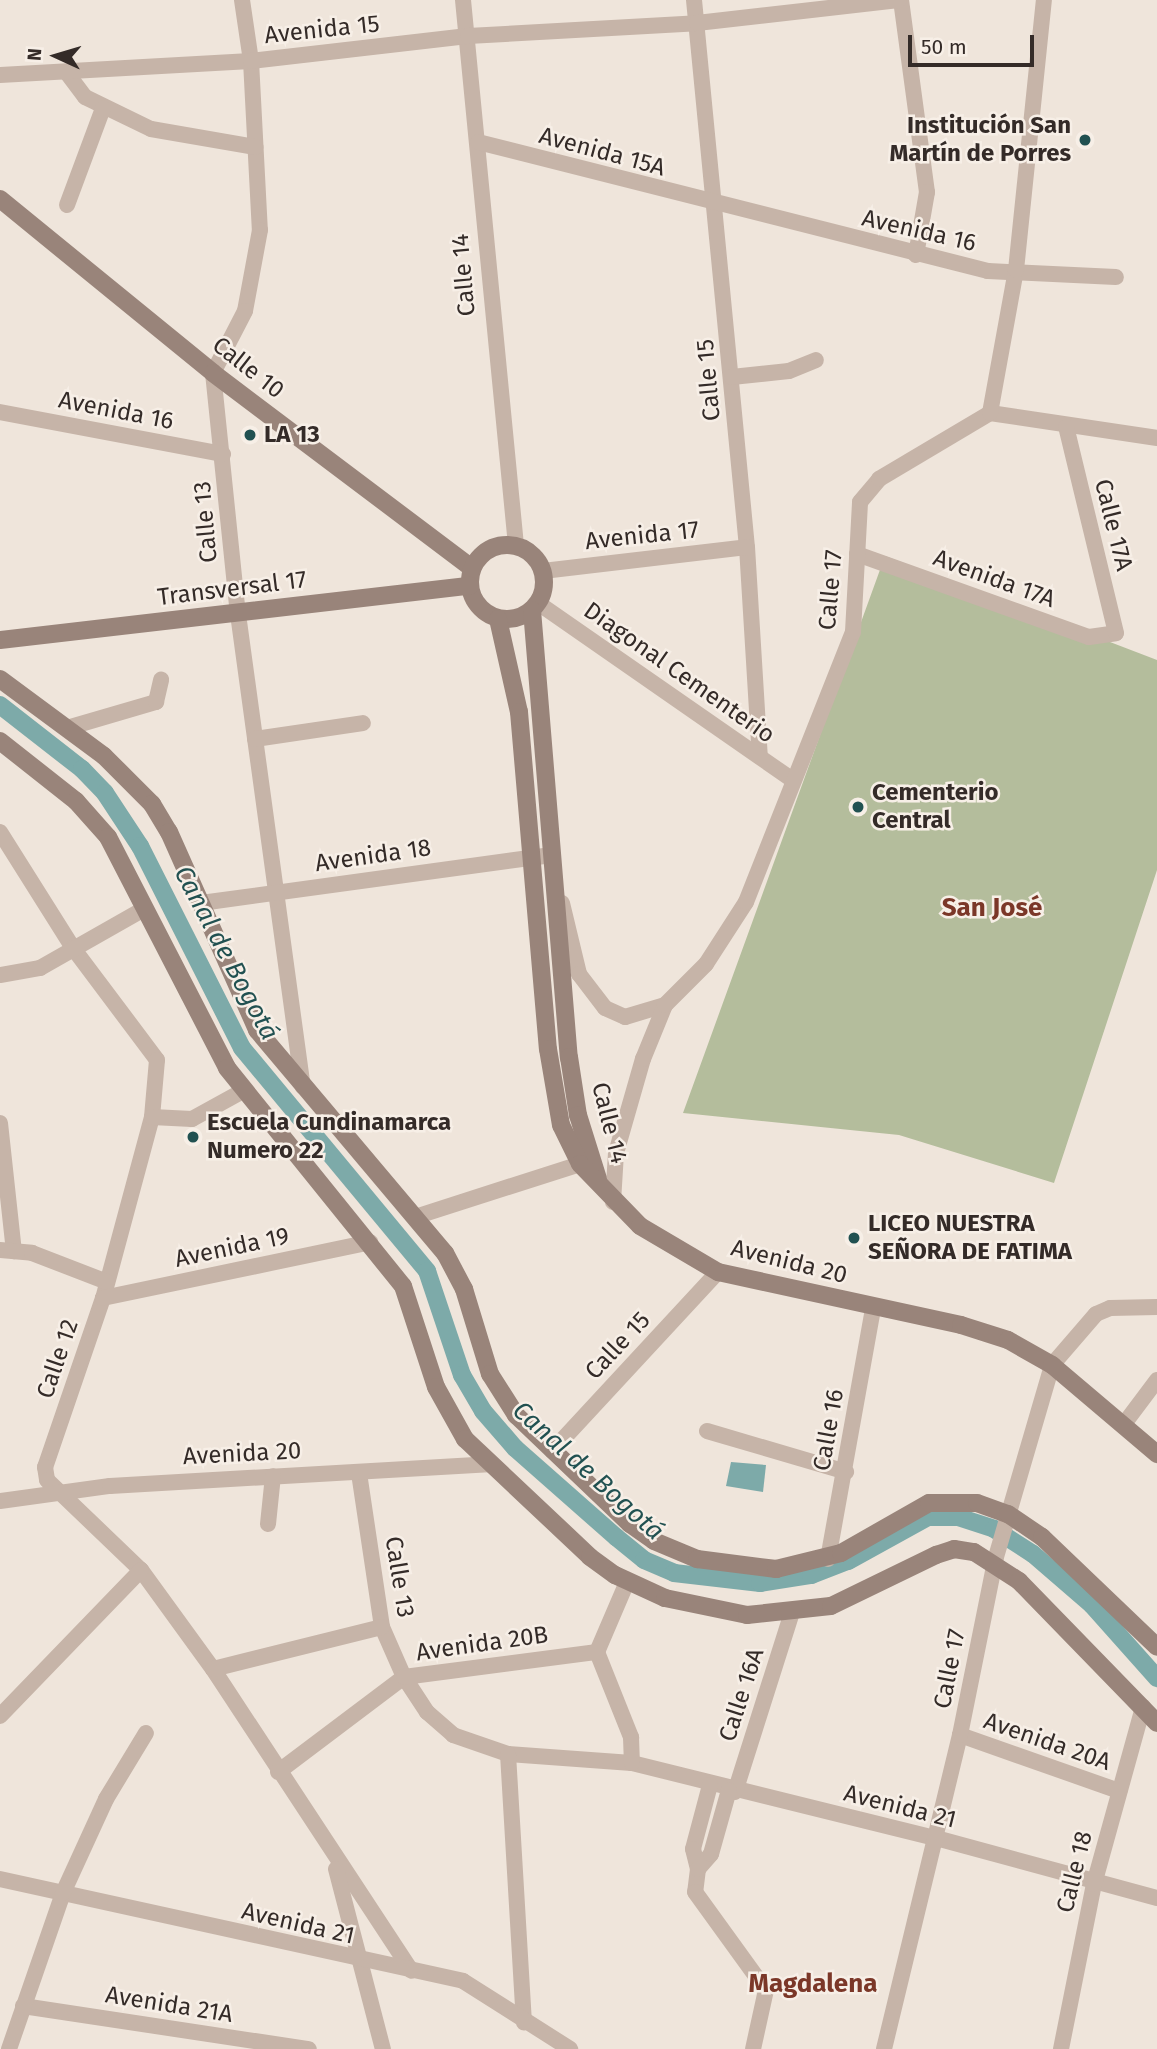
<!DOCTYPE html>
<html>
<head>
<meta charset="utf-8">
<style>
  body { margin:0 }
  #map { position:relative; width:1157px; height:2049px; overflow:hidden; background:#efe5db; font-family:"Fira Sans",sans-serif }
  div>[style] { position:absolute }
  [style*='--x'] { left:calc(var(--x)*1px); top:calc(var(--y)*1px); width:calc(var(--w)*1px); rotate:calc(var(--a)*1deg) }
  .green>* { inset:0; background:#b4bd9c }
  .water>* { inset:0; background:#7daaa9 }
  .canal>* { height:18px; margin:-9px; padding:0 9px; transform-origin:9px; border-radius:9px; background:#7daaa9 }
  .street>* { height:16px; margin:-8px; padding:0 8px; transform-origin:8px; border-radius:8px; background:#c6b4a8 }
  .secondary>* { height:18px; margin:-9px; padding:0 9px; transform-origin:9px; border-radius:9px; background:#99847a }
  .secondary>.ring { margin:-9px; padding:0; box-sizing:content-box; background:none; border:18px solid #99847a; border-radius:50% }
  .dots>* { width:19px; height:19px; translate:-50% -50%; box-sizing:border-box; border:4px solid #f7efe7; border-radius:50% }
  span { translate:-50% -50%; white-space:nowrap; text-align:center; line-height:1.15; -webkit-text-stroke:5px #f7efe7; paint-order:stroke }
  .street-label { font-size:24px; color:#342b28 }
  .poi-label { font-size:24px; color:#342b28; font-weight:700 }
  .right { translate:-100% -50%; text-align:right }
  .left { translate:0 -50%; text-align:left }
  .neighbourhood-label { font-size:26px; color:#7b3728; font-weight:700 }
  .water-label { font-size:26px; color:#215151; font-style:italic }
  .north { position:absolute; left:21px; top:21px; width:70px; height:70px; -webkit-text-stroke:5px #f7efe7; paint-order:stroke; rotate:274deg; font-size:19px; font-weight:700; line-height:28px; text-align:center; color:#342b28 }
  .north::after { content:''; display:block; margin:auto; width:24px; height:32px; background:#342b28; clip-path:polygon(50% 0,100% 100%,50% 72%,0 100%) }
  .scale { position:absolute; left:908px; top:35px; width:126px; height:32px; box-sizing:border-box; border:4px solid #342b28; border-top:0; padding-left:9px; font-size:21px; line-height:24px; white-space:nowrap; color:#342b28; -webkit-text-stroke:5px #f7efe7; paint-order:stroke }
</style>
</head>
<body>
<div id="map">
  <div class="green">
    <div style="clip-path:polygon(885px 556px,1157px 660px,1157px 870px,1054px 1183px,899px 1135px,683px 1113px)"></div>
  </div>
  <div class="water">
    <div style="clip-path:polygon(731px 1462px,766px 1465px,763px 1492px,726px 1486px)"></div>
  </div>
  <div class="canal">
    <div style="--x:0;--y:705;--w:104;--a:38"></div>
    <div style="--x:82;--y:769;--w:33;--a:46"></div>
    <div style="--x:105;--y:793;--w:64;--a:56.6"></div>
    <div style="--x:140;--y:846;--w:226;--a:63.2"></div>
    <div style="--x:242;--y:1048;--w:290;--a:50.3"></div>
    <div style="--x:427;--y:1271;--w:110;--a:71.4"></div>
    <div style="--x:462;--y:1375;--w:42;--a:59.7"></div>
    <div style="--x:483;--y:1411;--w:49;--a:49.1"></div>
    <div style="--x:515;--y:1448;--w:135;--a:41.4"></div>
    <div style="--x:616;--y:1537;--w:36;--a:39"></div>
    <div style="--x:644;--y:1560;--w:33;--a:23"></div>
    <div style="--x:674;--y:1573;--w:87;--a:6.6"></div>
    <div style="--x:760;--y:1583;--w:52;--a:-8.9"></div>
    <div style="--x:811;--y:1575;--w:40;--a:-21"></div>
    <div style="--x:848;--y:1561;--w:91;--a:-28.8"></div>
    <div style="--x:928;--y:1517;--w:30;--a:0"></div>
    <div style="--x:958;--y:1517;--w:38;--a:18"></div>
    <div style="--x:994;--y:1529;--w:46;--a:32.7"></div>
    <div style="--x:1033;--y:1554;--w:78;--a:40.8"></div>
    <div style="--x:1092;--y:1605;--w:98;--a:48.3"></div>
  </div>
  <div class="street">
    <div style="--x:242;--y:0;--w:62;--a:81.6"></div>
    <div style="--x:251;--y:61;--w:169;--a:87"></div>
    <div style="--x:260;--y:230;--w:82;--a:100.5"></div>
    <div style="--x:245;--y:311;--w:70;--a:117.3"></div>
    <div style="--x:213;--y:373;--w:242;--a:84.1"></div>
    <div style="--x:238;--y:614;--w:477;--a:82.2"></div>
    <div style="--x:463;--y:0;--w:548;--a:84.45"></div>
    <div style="--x:694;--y:0;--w:550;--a:84.47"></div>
    <div style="--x:747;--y:547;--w:210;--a:86.5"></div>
    <div style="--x:901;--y:0;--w:194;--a:82.3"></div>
    <div style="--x:927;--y:192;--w:64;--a:99.9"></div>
    <div style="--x:67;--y:73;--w:30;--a:53"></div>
    <div style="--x:85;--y:97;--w:73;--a:25.9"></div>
    <div style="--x:151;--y:129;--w:106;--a:9.8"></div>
    <div style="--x:0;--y:75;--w:251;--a:-3.2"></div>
    <div style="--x:251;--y:61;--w:218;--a:-6.6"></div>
    <div style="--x:468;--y:36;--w:229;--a:-3.2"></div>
    <div style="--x:697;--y:23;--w:203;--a:-6.5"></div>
    <div style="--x:478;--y:142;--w:526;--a:14.19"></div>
    <div style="--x:988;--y:271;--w:128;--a:2.7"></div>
    <div style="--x:67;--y:205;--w:103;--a:-69.6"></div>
    <div style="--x:732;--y:377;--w:57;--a:-6"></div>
    <div style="--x:789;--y:371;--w:29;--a:-22"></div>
    <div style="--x:0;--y:412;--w:227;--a:10.7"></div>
    <div style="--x:990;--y:413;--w:169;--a:8.5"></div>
    <div style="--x:857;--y:554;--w:246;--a:19.7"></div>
    <div style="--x:1089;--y:637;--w:27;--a:-8"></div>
    <div style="--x:1116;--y:633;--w:212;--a:-103.6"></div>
    <div style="--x:543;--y:571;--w:205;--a:-6.7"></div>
    <div style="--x:538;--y:603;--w:310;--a:34.8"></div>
    <div style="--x:67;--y:728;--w:93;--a:-16.3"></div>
    <div style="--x:156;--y:702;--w:23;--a:-77"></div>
    <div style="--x:255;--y:739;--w:109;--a:-8.4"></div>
    <div style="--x:0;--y:832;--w:137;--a:57.8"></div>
    <div style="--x:73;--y:948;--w:140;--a:53.1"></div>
    <div style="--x:157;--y:1060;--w:57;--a:95"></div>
    <div style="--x:152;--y:1117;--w:188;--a:105.1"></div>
    <div style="--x:103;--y:1298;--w:179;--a:108.9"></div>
    <div style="--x:45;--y:1467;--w:13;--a:81"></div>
    <div style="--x:47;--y:1480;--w:130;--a:43.8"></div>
    <div style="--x:141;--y:1570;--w:122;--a:54"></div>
    <div style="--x:213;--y:1669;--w:361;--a:56.7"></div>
    <div style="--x:201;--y:903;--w:352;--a:-7.8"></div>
    <div style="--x:550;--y:855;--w:12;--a:76"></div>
    <div style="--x:562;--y:903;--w:73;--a:76.5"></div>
    <div style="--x:579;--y:974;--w:43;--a:52.6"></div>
    <div style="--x:605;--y:1008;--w:22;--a:24"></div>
    <div style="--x:625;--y:1017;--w:42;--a:-16.7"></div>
    <div style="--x:0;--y:975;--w:41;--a:-9.9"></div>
    <div style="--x:40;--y:968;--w:120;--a:-29.6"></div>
    <div style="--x:152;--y:1117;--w:40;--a:2.9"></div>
    <div style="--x:192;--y:1119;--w:58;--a:-28.8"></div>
    <div style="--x:0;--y:1123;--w:129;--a:83.8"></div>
    <div style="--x:613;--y:1202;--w:49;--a:-86.5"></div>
    <div style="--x:616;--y:1153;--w:98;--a:-74"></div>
    <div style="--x:643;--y:1059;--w:58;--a:-67.8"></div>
    <div style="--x:665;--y:1005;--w:58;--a:-45"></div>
    <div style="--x:706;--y:964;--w:74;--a:-57.2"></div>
    <div style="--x:746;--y:902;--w:290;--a:-68.4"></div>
    <div style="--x:853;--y:632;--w:130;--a:-86.9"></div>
    <div style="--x:860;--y:502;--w:30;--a:-50"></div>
    <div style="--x:879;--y:479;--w:129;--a:-30.7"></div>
    <div style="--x:990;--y:413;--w:145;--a:-79.7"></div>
    <div style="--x:1016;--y:270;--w:271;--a:-84.1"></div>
    <div style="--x:418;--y:1216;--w:170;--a:-17.8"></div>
    <div style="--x:0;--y:1250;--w:32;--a:5"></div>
    <div style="--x:32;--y:1253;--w:80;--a:21.1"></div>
    <div style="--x:103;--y:1298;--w:273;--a:-11.8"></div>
    <div style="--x:1124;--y:1424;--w:55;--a:-53.1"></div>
    <div style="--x:707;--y:1431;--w:145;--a:16.4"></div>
    <div style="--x:552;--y:1451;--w:244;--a:-47.2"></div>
    <div style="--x:359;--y:1473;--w:156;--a:81.5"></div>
    <div style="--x:382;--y:1627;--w:55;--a:66.3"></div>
    <div style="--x:404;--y:1677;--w:42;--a:56.7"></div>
    <div style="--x:427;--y:1712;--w:35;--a:41"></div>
    <div style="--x:453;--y:1735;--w:58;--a:19.1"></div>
    <div style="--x:508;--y:1754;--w:124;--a:4.2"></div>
    <div style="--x:632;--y:1763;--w:313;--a:13.9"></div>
    <div style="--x:936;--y:1838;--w:229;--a:15.2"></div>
    <div style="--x:0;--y:1501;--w:111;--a:-7.8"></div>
    <div style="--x:110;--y:1486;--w:379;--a:-3.3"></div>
    <div style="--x:268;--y:1524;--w:48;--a:-84.1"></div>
    <div style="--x:828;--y:1559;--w:255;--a:-79.8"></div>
    <div style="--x:597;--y:1652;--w:92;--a:68.2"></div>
    <div style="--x:631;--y:1737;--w:26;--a:88"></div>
    <div style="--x:597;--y:1652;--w:76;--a:-66.8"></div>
    <div style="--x:213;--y:1669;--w:174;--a:-14"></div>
    <div style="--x:0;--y:1716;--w:203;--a:-46"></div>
    <div style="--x:960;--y:1735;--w:169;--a:19.4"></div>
    <div style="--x:508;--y:1754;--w:269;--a:86.6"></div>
    <div style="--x:278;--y:1772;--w:158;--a:-37"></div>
    <div style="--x:404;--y:1677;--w:195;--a:-7.4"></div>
    <div style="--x:710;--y:1785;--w:66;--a:104.9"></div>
    <div style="--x:693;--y:1849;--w:21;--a:76"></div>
    <div style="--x:698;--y:1869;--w:23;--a:97"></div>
    <div style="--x:695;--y:1892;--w:121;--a:54.1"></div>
    <div style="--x:766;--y:1990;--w:60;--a:102.4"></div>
    <div style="--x:735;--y:1792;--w:189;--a:-72.4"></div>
    <div style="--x:336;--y:1869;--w:186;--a:75.4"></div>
    <div style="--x:698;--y:1869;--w:20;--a:-49"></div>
    <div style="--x:711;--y:1854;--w:66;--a:-74.3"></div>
    <div style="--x:0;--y:1879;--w:474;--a:12.4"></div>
    <div style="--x:463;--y:1981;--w:127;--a:32.4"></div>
    <div style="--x:23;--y:2006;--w:289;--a:8.6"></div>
    <div style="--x:9;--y:2049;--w:165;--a:-70.9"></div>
    <div style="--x:63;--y:1893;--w:103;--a:-65.4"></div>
    <div style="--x:106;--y:1799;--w:77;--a:-58.8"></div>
    <div style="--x:884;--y:2049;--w:323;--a:-76.4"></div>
    <div style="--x:960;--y:1735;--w:182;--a:-78.6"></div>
    <div style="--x:996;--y:1557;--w:200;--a:-73.7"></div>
    <div style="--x:1052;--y:1365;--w:67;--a:-49.2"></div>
    <div style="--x:1096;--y:1314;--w:15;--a:-23"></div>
    <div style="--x:1110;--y:1308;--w:47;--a:-1.2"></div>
    <div style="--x:1061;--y:2049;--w:168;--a:-78.7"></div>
    <div style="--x:1094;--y:1884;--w:184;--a:-74.5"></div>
  </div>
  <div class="secondary">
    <div style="--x:0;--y:199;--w:275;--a:39.2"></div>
    <div style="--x:213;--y:373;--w:324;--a:37"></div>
    <div class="ring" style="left:470px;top:545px;width:56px;height:56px"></div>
    <div style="--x:532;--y:610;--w:449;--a:85.3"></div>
    <div style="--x:569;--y:1057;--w:59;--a:81.2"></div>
    <div style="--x:578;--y:1115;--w:67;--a:72.6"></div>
    <div style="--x:498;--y:619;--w:95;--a:77.3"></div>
    <div style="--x:519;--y:712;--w:338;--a:85.1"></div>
    <div style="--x:548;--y:1049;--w:77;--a:80.3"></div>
    <div style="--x:561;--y:1125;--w:43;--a:64"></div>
    <div style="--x:580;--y:1164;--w:86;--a:45.9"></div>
    <div style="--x:640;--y:1226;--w:91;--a:30.5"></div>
    <div style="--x:718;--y:1272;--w:249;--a:12.3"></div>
    <div style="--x:961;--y:1325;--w:49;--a:17.7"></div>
    <div style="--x:1008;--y:1340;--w:51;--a:29.6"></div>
    <div style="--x:1052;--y:1365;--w:138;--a:40.3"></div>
    <div style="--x:0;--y:640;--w:473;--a:-6.6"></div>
    <div style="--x:0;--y:679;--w:129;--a:36.5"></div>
    <div style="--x:104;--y:756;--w:68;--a:45"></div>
    <div style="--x:152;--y:804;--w:33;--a:59"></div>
    <div style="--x:169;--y:832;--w:217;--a:66"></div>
    <div style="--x:257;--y:1030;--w:292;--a:49.9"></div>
    <div style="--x:445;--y:1253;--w:41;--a:62.2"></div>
    <div style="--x:464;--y:1289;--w:89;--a:73"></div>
    <div style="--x:490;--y:1374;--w:49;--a:57.6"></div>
    <div style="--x:516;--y:1415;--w:158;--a:43.7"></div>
    <div style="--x:630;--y:1524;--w:29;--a:35"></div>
    <div style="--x:654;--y:1541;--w:47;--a:22.7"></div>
    <div style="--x:697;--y:1559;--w:80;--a:7.2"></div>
    <div style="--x:776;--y:1569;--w:67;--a:-13.8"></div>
    <div style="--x:841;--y:1553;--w:101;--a:-29.6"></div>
    <div style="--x:929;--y:1503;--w:48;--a:0"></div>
    <div style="--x:977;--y:1503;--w:33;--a:20"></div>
    <div style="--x:1008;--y:1514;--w:41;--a:34.1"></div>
    <div style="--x:1042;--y:1537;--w:159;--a:43.7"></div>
    <div style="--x:0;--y:741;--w:97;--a:38.3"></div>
    <div style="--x:76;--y:801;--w:48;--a:48.4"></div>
    <div style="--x:108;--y:837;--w:260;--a:62.7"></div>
    <div style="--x:227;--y:1068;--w:280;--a:51.1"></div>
    <div style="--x:403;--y:1286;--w:106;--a:71.9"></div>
    <div style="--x:436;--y:1387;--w:60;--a:60.9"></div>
    <div style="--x:465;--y:1439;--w:172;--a:43.3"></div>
    <div style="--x:590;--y:1557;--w:31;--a:36"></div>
    <div style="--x:615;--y:1575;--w:55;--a:24.7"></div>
    <div style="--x:665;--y:1598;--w:84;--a:11.7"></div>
    <div style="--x:747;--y:1615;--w:84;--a:-6.1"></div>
    <div style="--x:831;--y:1606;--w:117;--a:-25.9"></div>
    <div style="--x:936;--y:1555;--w:19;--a:-18"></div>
    <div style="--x:954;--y:1549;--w:20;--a:9"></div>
    <div style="--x:974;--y:1552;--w:54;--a:32.8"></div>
    <div style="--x:1019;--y:1581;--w:198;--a:45.8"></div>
  </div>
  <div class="dots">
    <div style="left:1085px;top:140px;background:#215151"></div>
    <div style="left:250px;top:435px;background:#215151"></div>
    <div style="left:858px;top:807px;background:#215151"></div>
    <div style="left:193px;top:1137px;background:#215151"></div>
    <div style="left:854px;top:1238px;background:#215151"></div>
  </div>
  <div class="street-label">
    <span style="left:322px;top:30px;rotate:-6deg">Avenida 15</span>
    <span style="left:602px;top:152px;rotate:15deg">Avenida 15A</span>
    <span style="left:919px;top:231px;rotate:13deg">Avenida 16</span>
    <span style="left:464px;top:275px;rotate:-95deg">Calle 14</span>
    <span style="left:248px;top:368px;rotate:38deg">Calle 10</span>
    <span style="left:709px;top:380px;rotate:-95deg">Calle 15</span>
    <span style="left:116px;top:411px;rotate:11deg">Avenida 16</span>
    <span style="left:206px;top:522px;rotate:-95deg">Calle 13</span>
    <span style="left:1113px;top:525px;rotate:76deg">Calle 17A</span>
    <span style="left:642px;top:536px;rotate:-6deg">Avenida 17</span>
    <span style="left:994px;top:579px;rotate:20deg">Avenida 17A</span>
    <span style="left:232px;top:589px;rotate:-7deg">Transversal 17</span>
    <span style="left:831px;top:590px;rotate:-85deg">Calle 17</span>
    <span style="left:679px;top:673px;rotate:35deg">Diagonal Cementerio</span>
    <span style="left:373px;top:856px;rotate:-8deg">Avenida 18</span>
    <span style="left:609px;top:1123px;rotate:76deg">Calle 14</span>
    <span style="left:232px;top:1248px;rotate:-12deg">Avenida 19</span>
    <span style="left:789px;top:1262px;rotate:14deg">Avenida 20</span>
    <span style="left:618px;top:1346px;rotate:-47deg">Calle 15</span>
    <span style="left:58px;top:1359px;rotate:-71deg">Calle 12</span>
    <span style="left:829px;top:1430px;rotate:-80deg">Calle 16</span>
    <span style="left:242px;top:1454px;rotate:-3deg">Avenida 20</span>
    <span style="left:399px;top:1577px;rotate:81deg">Calle 13</span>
    <span style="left:482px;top:1644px;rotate:-8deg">Avenida 20B</span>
    <span style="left:950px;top:1669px;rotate:-79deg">Calle 17</span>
    <span style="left:742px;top:1695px;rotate:-72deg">Calle 16A</span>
    <span style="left:1047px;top:1742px;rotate:19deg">Avenida 20A</span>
    <span style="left:900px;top:1807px;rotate:14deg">Avenida 21</span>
    <span style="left:1075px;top:1872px;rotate:-76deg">Calle 18</span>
    <span style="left:298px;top:1924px;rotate:13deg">Avenida 21</span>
    <span style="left:169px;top:2005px;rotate:9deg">Avenida 21A</span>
  </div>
  <div class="poi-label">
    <span class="right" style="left:1071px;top:140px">Institución San<br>Martín de Porres</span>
    <span class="left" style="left:264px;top:435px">LA 13</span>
    <span class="left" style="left:872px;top:807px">Cementerio<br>Central</span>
    <span class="left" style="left:207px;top:1137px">Escuela Cundinamarca<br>Numero 22</span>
    <span class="left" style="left:868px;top:1238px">LICEO NUESTRA<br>SEÑORA DE FATIMA</span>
  </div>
  <div class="neighbourhood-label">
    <span style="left:992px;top:908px">San José</span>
    <span style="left:813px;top:1984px">Magdalena</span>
  </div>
  <div class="water-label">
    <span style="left:226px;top:953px;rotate:62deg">Canal de Bogotá</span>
    <span style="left:588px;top:1471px;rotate:42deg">Canal de Bogotá</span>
  </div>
  <div class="north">N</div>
  <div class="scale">50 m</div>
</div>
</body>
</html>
